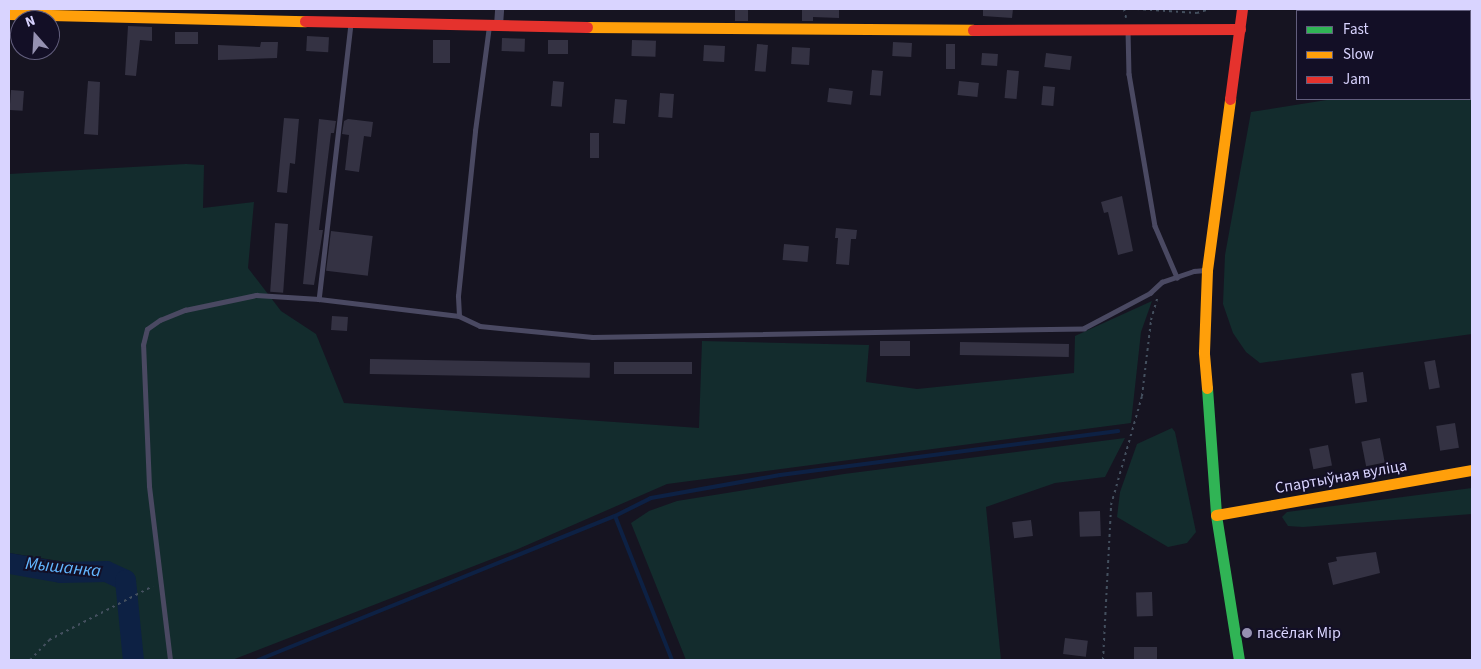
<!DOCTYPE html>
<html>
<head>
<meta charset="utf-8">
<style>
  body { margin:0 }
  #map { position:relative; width:1481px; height:669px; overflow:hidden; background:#161421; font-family:"Source Sans 3",sans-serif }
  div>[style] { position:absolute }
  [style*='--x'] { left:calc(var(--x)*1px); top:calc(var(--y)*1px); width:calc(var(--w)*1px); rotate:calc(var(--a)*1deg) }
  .green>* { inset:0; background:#132c2d }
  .stream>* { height:4px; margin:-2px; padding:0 2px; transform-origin:2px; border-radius:2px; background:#0d2144 }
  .river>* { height:21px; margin:-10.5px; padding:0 10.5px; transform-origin:10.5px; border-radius:10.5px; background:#0d2144 }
  .building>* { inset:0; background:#343243; transform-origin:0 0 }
  .path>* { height:2px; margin-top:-1px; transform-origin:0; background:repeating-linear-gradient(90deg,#44505f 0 2.5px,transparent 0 6.5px) }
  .lane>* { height:4.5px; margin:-2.25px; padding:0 2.25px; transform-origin:2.25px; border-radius:2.25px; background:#4a4962 }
  .street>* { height:9px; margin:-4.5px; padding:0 4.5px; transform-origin:4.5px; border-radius:4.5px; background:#4a4962 }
  .fast>* { height:11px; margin:-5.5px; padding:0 5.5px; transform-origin:5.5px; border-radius:5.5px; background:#30b455 }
  .slow>* { height:11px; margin:-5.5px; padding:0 5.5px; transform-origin:5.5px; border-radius:5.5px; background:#ff9f0a }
  .jam>* { height:11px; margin:-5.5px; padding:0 5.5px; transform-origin:5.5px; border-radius:5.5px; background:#e5322d }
  .dots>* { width:14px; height:14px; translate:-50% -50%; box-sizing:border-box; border:2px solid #130f26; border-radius:50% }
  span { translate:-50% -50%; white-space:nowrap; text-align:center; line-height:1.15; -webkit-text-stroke:4px #130f26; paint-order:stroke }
  .street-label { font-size:16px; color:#d9d4ff }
  .poi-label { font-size:16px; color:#d9d4ff }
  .left { translate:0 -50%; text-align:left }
  .water-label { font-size:18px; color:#62b6ff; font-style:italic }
  .frame { position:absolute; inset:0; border:10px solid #d9d4ff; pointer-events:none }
  .legend { position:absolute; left:1296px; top:10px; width:175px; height:90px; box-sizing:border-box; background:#130f26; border:1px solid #625e7d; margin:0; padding:6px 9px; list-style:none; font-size:15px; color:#d9d4ff }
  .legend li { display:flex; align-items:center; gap:10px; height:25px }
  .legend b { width:25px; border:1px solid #625e7d }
  .north { position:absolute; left:10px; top:10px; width:50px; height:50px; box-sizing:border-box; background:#130f26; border:1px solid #625e7d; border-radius:50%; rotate:341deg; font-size:14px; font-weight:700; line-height:20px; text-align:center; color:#d9d4ff }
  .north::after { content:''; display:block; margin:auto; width:18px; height:22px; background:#9591b1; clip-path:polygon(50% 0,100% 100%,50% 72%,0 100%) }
</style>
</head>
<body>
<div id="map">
  <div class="green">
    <div style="clip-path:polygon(1443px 9px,1472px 9px,1472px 334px,1260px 363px,1246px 352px,1233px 333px,1223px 304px,1225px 255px,1251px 112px,1333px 99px,1470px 99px,1470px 11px,1442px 11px)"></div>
    <div style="clip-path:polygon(186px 164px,204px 165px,203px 208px,254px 202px,248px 268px,281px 311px,316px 334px,344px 403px,699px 428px,702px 341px,869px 345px,866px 382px,917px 389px,1074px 373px,1075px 336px,1152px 301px,1141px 332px,1131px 423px,667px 484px,518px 549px,232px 660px,141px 660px,134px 581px,123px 568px,104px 562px,72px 563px,9px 553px,9px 174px)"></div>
    <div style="clip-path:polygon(1172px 428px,1175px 432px,1196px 532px,1187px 543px,1168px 547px,1117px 517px,1120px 492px,1137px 444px)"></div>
    <div style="clip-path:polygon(1125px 438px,1105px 477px,1055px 483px,986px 507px,1001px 660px,686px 660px,631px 523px,649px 511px,677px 501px,844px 474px)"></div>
    <div style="clip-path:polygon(1472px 488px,1472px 514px,1303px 527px,1288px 526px,1282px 517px,1287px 512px)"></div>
    <div style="clip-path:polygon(9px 570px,108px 580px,117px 586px,127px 660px,9px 660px)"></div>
  </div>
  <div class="stream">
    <div style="--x:615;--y:516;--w:155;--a:68.4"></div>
    <div style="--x:258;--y:660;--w:385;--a:-22"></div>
    <div style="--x:615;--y:516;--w:40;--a:-26.6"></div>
    <div style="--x:651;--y:498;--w:131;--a:-10.1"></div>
    <div style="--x:780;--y:475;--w:341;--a:-7.4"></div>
  </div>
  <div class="river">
    <div style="--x:9;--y:563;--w:52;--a:10"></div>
    <div style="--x:60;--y:572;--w:46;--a:-1.2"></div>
    <div style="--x:106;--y:571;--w:21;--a:25"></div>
    <div style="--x:125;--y:580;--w:80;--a:84.3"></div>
  </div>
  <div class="building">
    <div style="left:735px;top:9px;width:13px;height:12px"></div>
    <div style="clip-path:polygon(802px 9px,839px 9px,839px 18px,813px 17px,813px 21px,802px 21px)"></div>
    <div style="clip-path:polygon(983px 9px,1013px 9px,1012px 18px,983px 16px)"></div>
    <div style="clip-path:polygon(128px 26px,152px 27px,152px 41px,140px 40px,136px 76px,125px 75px)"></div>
    <div style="left:175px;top:32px;width:23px;height:12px"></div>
    <div style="left:307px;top:36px;width:22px;height:15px;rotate:3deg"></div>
    <div style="left:502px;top:38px;width:23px;height:13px;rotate:2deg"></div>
    <div style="left:433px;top:40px;width:17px;height:23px"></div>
    <div style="left:548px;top:40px;width:20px;height:14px"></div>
    <div style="left:632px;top:40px;width:24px;height:16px;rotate:2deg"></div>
    <div style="clip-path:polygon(261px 42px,278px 42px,277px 58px,218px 60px,218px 45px,260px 47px)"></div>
    <div style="left:893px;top:42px;width:19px;height:14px;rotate:3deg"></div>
    <div style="left:757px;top:44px;width:11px;height:27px;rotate:5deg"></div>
    <div style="left:946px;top:44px;width:9px;height:25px"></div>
    <div style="left:704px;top:45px;width:21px;height:16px;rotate:3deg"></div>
    <div style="left:792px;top:47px;width:18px;height:17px;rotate:3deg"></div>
    <div style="left:982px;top:53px;width:16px;height:12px;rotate:4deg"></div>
    <div style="left:1046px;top:53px;width:26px;height:14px;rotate:7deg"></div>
    <div style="left:872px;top:70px;width:11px;height:25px;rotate:5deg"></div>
    <div style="left:1007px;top:70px;width:12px;height:28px;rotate:5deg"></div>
    <div style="clip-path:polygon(88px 81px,100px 82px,98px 135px,84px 134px)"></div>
    <div style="left:553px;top:81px;width:11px;height:25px;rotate:5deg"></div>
    <div style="left:959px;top:81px;width:20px;height:14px;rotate:6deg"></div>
    <div style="left:1043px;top:86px;width:12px;height:19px;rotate:5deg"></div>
    <div style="left:829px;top:88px;width:24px;height:14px;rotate:7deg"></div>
    <div style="left:11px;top:90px;width:13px;height:20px;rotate:4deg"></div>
    <div style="left:660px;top:93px;width:14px;height:24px;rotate:4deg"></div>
    <div style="left:615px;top:99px;width:12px;height:24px;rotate:5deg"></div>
    <div style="clip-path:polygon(284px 118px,299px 119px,295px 164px,290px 163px,287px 193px,277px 192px)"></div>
    <div style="clip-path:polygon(319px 119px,336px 121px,334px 133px,331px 133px,319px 230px,323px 230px,314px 285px,303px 284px)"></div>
    <div style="clip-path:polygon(348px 119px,373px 122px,371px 137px,364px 136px,359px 172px,345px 170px,349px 135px,342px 134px,344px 121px)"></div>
    <div style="left:590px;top:133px;width:9px;height:25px"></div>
    <div style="clip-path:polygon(1122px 196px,1133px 251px,1118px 255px,1108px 212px,1104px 213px,1101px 202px)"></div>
    <div style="left:275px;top:223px;width:13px;height:69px;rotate:4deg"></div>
    <div style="clip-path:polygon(836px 228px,857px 230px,856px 239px,851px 239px,849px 265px,836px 264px,838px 238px,835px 238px)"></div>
    <div style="left:331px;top:231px;width:42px;height:40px;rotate:7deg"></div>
    <div style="left:784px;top:244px;width:25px;height:16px;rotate:5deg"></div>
    <div style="left:332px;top:316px;width:16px;height:14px;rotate:4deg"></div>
    <div style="left:880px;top:341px;width:30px;height:15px"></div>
    <div style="left:960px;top:342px;width:109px;height:13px;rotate:1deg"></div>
    <div style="left:370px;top:359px;width:220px;height:15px;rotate:1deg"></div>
    <div style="left:1435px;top:360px;width:28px;height:11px;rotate:80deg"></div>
    <div style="left:692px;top:362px;width:12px;height:78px;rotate:90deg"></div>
    <div style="left:1363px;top:372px;width:30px;height:12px;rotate:82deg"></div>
    <div style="left:1455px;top:423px;width:25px;height:19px;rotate:81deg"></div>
    <div style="left:1380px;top:438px;width:25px;height:19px;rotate:79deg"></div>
    <div style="left:1328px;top:445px;width:21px;height:19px;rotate:79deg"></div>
    <div style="left:1100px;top:511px;width:25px;height:21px;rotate:88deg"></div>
    <div style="left:1031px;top:520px;width:16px;height:19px;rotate:83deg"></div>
    <div style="clip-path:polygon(1376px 552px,1380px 573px,1333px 585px,1328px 563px,1337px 561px,1336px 557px)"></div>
    <div style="left:1152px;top:592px;width:24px;height:16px;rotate:88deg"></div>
    <div style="left:1065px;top:638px;width:23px;height:16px;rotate:7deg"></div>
    <div style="left:1157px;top:647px;width:13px;height:23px;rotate:90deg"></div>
  </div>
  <div class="path">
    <div style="--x:1124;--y:9;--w:9;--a:77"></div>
    <div style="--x:1137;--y:9;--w:60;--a:3.8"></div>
    <div style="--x:1197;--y:13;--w:14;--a:-17"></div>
    <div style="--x:30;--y:660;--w:28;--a:-46"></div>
    <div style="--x:49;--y:640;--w:117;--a:-27.4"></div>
    <div style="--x:1103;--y:660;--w:155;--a:-87"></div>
    <div style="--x:1111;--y:505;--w:113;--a:-74.1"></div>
    <div style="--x:1142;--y:396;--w:77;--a:-83.2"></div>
    <div style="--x:1151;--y:320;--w:25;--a:-74"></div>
  </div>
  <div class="lane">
    <div style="--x:351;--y:24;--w:277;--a:96.6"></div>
    <div style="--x:319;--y:299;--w:141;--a:6.9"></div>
    <div style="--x:459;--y:316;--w:23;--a:25"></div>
    <div style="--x:480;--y:326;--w:113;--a:5.6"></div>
    <div style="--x:592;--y:337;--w:492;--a:-1"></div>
    <div style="--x:1084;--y:328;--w:75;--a:-27.9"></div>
    <div style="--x:1150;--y:293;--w:16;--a:-43"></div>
    <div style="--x:1162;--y:282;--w:34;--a:-19"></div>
    <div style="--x:1194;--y:271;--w:11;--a:-5"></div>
    <div style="--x:1128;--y:30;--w:44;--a:88.7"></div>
    <div style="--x:1129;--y:74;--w:154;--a:80.3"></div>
    <div style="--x:1155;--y:226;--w:56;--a:66.7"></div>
    <div style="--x:459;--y:316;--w:20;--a:-93"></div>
    <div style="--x:458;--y:296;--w:166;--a:-84.1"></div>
    <div style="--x:475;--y:131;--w:106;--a:-82.4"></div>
    <div style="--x:170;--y:660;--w:175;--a:-96.9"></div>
    <div style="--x:149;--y:486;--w:141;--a:-92.4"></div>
    <div style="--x:143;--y:345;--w:16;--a:-76"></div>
    <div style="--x:147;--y:329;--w:16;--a:-35"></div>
    <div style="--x:160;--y:320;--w:27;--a:-22"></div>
    <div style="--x:185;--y:310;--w:73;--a:-11.9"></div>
    <div style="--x:256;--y:295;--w:63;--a:3.6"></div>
  </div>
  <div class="street">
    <div style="--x:498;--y:25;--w:16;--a:-86"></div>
  </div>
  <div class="fast">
    <div style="--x:1207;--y:388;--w:127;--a:85.9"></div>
    <div style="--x:1216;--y:515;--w:147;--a:81"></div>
  </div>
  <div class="slow">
    <div style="--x:9;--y:14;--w:296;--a:1.4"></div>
    <div style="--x:587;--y:27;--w:386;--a:0.4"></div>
    <div style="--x:1207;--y:388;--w:36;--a:-95"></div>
    <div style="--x:1204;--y:352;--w:82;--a:-87.9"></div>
    <div style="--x:1207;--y:270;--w:173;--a:-82.3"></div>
    <div style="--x:1216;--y:515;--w:260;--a:-10"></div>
  </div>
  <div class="jam">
    <div style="--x:305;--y:21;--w:282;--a:1.2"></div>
    <div style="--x:973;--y:30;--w:267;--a:-0.2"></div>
    <div style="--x:1230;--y:99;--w:91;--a:-82.4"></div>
  </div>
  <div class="dots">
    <div style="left:1247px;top:633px;background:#9591b1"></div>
  </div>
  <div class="street-label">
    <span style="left:1341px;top:477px;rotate:-10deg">Спартыўная вуліца</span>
  </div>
  <div class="poi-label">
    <span class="left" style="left:1257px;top:633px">пасёлак Мір</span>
  </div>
  <div class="water-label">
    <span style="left:63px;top:568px;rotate:6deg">Мышанка</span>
  </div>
  <div class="frame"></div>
  <ul class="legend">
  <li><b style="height:6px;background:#30b455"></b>Fast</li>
  <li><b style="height:6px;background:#ff9f0a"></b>Slow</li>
  <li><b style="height:6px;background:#e5322d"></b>Jam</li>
  </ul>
  <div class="north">N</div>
</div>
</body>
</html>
